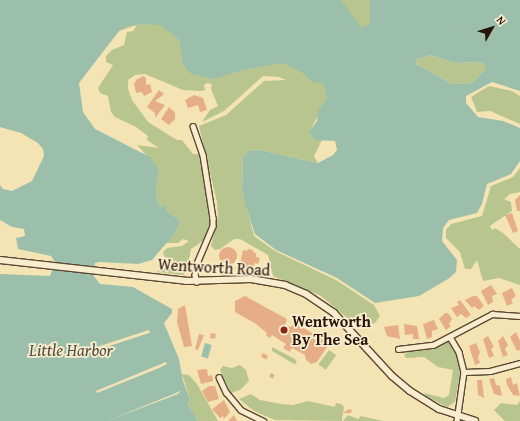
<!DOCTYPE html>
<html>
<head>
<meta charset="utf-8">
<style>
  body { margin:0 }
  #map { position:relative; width:520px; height:421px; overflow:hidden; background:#f5e4b3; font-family:"Gentium Book Plus",serif }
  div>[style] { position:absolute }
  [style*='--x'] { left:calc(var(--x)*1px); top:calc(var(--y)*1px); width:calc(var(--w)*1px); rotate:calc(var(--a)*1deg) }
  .green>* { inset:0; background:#b8c58f; transform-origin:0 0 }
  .water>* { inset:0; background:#9cbfab; transform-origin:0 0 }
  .pier>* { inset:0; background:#f5e4b3; transform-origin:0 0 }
  .building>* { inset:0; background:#e5ae86; transform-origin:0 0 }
  .round { border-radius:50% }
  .roads { filter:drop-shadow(1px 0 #5c4734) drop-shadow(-1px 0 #5c4734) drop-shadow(0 1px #5c4734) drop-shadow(0 -1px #5c4734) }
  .street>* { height:4.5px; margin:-2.25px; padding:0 2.25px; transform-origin:2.25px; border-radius:2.25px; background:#f8edce }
  .secondary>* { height:6px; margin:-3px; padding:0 3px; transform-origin:3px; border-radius:3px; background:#f8edce }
  .dots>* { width:11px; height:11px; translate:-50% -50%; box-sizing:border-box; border:2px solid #f8edce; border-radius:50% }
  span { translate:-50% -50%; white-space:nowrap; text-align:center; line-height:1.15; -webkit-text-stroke:3.5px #f8edce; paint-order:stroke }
  .street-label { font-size:16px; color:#291309 }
  .poi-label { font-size:16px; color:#291309; font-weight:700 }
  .left { translate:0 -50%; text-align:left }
  .water-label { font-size:17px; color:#514f42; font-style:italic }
  .north { position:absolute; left:472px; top:8px; width:40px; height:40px; -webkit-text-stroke:3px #f8edce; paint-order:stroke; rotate:51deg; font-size:11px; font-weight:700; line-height:16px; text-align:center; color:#291309 }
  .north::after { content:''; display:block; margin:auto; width:14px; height:18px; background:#291309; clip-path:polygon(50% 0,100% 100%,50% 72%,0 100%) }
</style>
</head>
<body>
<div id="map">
  <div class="green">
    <div style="clip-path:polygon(67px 0,370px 0,370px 24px,330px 78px,327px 98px,310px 131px,315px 140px,322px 140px,314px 156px,318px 163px,260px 150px,250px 151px,243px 157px,242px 190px,254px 236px,275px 251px,336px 280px,374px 305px,380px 316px,375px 323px,358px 327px,321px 296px,273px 276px,268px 255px,240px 239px,234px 239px,220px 249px,215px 250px,211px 246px,218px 217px,217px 202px,199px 126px,226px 115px,264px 81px,286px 80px,279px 77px,263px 76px,224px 111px,202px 122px,210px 110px,218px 106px,211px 89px,212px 84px,207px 83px,204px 85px,205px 90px,200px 91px,183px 90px,145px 74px,135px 75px,128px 80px,128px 89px,132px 100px,148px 122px,177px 140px,182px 140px,193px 154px,200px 154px,208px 202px,211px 221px,204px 240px,191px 249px,187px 270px,183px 275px,157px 272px,166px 263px,163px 252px,167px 248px,182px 246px,189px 241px,183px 239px,178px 243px,165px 243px,176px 232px,180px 220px,167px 212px,166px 204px,162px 207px,159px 205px,156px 191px,159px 169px,137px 145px,159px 148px,147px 140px,148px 136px,136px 127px,115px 117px,111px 112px,108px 96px,100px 93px,98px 88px,113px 65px,106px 62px,106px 56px,112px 50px,124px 45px,127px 32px,133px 31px,137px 25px,119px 31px,108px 44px)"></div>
    <div style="clip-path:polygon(430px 55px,456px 63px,481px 62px,485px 65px,485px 70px,472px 83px,452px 84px,416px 64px,417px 59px)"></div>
    <div style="clip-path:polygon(489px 86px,512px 91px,520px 96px,520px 124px,490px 111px,477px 112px,471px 97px)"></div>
    <div style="clip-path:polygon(520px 168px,520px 192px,510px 194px,504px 199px,511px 202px,512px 211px,490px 226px,492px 230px,495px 228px,503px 233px,520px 249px,520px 285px,499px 278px,483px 281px,477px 260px,471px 269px,465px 269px,460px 252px,446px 238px,446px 230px,451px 224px,482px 216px,491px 186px,513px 177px)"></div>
    <div style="clip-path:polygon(447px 342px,450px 342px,456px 351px,461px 369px,455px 402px,447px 407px,427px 397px,424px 393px,444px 398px,449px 395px,453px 370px,438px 367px,424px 357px,406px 358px,404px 355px,407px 352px,426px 350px)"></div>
    <div style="clip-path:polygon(272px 347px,295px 359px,297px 363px,294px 364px,272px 351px)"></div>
    <div style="left:329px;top:350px;width:9px;height:18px;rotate:36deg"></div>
    <div style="clip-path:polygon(240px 365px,246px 370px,249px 381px,240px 390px,231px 393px,220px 370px,223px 366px,232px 368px)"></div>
    <div style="clip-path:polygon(182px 374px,189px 375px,197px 384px,218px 421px,198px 421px,188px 404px,190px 399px)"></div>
    <div style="clip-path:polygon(251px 394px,260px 400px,281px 404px,293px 405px,308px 401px,335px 407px,336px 403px,341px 404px,344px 407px,342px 419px,342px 421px,275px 420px,254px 411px,239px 399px)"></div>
    <div style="clip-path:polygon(520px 401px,520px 421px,505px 421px,494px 410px,501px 403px,517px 405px)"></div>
    <div style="clip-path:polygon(348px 415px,358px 419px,361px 416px,383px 421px,343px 421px)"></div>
  </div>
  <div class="water">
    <div style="clip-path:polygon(evenodd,0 0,341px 0,361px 28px,370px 24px,370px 0,520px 0,520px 91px,492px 82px,466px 96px,466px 103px,478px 117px,503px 121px,520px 128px,520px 161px,511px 174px,487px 184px,482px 204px,477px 213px,449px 220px,443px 228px,442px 241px,457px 260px,456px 272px,448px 279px,419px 296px,375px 303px,337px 278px,276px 250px,255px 234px,246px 207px,242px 190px,243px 157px,249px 151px,260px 150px,318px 163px,333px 155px,337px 150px,335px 141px,315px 140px,309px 132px,317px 121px,318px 111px,327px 98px,324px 84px,313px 82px,301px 72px,283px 63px,243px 70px,214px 79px,191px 74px,183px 64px,179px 40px,176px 37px,160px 25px,144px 24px,127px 26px,119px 31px,79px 83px,83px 112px,95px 129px,150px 157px,159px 169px,156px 191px,159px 205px,162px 207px,166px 204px,167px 212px,180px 220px,176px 232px,152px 260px,138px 264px,100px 262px,95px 263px,93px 275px,100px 284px,133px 287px,172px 309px,172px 313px,164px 323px,179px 359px,183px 381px,190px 399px,188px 404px,198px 421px,0 421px,0 274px,50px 276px,55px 262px,51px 256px,18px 249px,16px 238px,25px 236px,24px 229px,12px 227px,0 220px,0 185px,3px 189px,12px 191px,32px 181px,44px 156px,43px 149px,38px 143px,21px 133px,0 127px,0 0,430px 55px,456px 63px,481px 62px,485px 65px,485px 70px,472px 83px,452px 84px,416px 64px,417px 59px,430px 55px)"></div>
    <div style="left:205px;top:343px;width:7px;height:14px;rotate:16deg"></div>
  </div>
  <div class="pier">
    <div style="left:149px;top:330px;width:3px;height:72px;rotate:72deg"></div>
    <div style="clip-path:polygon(166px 362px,167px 364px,159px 368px,97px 393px,96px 391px)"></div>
    <div style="clip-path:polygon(181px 390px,178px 394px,107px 421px,176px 393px)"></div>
  </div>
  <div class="building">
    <div style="clip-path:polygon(144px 76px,146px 79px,146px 85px,150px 84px,152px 92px,144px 96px,142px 92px,136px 93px,134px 84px,137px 79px)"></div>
    <div style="clip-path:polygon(159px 90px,164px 94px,155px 101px,165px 105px,155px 118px,155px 113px,147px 107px)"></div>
    <div style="clip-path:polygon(194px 95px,203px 98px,207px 110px,200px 112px,198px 105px,188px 108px,185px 100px)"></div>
    <div style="clip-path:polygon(169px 107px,175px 113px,175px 119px,169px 125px,161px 119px)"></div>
    <div style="clip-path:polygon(520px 195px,520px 211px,517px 211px,515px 200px)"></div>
    <div style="clip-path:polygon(512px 213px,518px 231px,513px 233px,505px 215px)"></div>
    <div class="round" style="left:219px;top:247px;width:18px;height:18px"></div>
    <div style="clip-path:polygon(248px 249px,253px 250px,253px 252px,256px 253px,256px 257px,260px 258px,258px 264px,255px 263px,253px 267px,249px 266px,248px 269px,240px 264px,243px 250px,247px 251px)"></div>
    <div style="clip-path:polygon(491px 285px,497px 294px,492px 296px,493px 302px,488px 305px,481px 291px)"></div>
    <div style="clip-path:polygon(512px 288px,516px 296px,511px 300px,513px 303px,507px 306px,502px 293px)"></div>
    <div style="clip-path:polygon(245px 296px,287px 319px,285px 325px,290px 327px,296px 323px,329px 344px,317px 362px,311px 364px,306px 360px,305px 355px,292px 348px,290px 352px,283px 348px,286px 344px,272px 335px,270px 338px,266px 335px,267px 333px,256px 324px,235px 312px,235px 301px)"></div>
    <div style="clip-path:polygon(473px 296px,477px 296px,484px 306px,479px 310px,474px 306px,472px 308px,465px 300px)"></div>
    <div style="clip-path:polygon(460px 300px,471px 315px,466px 318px,461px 314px,457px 317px,451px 308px,459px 305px,457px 302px)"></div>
    <div style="clip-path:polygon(185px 305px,192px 346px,184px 347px,177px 322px,178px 309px)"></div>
    <div style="clip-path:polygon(445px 313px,448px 313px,452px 319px,449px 324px,451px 326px,446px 330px,439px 319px)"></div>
    <div style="clip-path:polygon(434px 320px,438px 329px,432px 331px,432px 337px,427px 339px,423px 324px)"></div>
    <div style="clip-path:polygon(404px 324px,417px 326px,419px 339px,413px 339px,413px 334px,405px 335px)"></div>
    <div style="clip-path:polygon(398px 325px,400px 339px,387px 336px,384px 327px)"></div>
    <div style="clip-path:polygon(516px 332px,520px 341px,520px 350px,517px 351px,510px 337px)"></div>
    <div style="left:211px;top:333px;width:5px;height:5px;rotate:11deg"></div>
    <div style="clip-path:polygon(199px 334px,204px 335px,198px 350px,195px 349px)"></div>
    <div style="clip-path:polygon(488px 336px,494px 347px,491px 349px,494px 356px,489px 358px,483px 339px)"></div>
    <div style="clip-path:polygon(503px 336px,508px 345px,505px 349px,508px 355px,503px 357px,498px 341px)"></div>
    <div style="clip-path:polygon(476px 343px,480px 352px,478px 358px,480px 363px,475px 365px,469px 346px)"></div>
    <div style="left:263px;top:353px;width:6px;height:4px;rotate:31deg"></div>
    <div style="clip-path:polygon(207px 369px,208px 376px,212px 375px,213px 381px,201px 384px,197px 370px)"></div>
    <div style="left:271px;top:373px;width:4px;height:4px;rotate:27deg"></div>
    <div style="clip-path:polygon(511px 377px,513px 385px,517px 383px,520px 396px,513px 395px,507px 385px,506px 379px)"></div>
    <div style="clip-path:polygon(494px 378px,496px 385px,500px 386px,502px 396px,494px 394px,489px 379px)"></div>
    <div style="clip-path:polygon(477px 380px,482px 380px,484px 398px,478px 395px)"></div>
    <div style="clip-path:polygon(209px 386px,215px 386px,219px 399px,208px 402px,202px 391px)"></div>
    <div style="clip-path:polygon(224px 400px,230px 412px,224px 419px,223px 416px,220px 418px,212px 409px)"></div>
    <div style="clip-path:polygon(349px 409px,352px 410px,351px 413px,343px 413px)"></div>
    <div style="clip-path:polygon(234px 415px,237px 421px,228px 421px)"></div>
  </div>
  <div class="roads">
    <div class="street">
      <div style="--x:193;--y:126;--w:31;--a:71"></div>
      <div style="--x:203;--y:155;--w:64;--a:81"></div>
      <div style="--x:213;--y:218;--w:8;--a:90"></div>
      <div style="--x:213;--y:226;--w:38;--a:113"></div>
      <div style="--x:198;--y:261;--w:14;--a:102"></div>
      <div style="--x:195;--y:275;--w:7;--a:74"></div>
      <div style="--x:450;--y:337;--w:17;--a:59"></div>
      <div style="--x:459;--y:352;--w:21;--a:76"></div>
      <div style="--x:464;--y:372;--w:49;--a:98.1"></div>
      <div style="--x:398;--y:349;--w:35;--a:-7"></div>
      <div style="--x:433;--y:345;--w:67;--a:-27.7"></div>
      <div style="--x:492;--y:314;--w:28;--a:4"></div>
      <div style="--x:464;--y:372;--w:26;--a:-2"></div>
      <div style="--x:490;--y:371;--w:31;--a:-15"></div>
      <div style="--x:219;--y:377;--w:17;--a:65"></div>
      <div style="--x:226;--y:392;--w:23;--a:50"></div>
      <div style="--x:241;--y:410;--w:25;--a:26"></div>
    </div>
    <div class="secondary">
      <div style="--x:0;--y:260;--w:187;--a:6.4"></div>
      <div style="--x:186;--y:281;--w:65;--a:-1.8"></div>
      <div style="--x:251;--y:279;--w:35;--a:10"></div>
      <div style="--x:285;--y:285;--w:23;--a:23"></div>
      <div style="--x:306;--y:294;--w:34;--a:34"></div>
      <div style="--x:334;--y:313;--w:86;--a:47.4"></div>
      <div style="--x:392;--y:376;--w:23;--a:40"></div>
      <div style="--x:410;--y:391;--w:34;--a:32"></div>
      <div style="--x:439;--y:409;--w:38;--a:18"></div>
    </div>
  </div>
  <div class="dots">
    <div style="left:284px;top:330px;background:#8f2418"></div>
  </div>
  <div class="street-label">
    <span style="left:214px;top:267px;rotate:3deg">Wentworth Road</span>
  </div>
  <div class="poi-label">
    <span class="left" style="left:292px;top:330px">Wentworth<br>By The Sea</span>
  </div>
  <div class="water-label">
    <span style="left:71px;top:350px">Little Harbor</span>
  </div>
  <div class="north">N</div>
</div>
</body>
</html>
